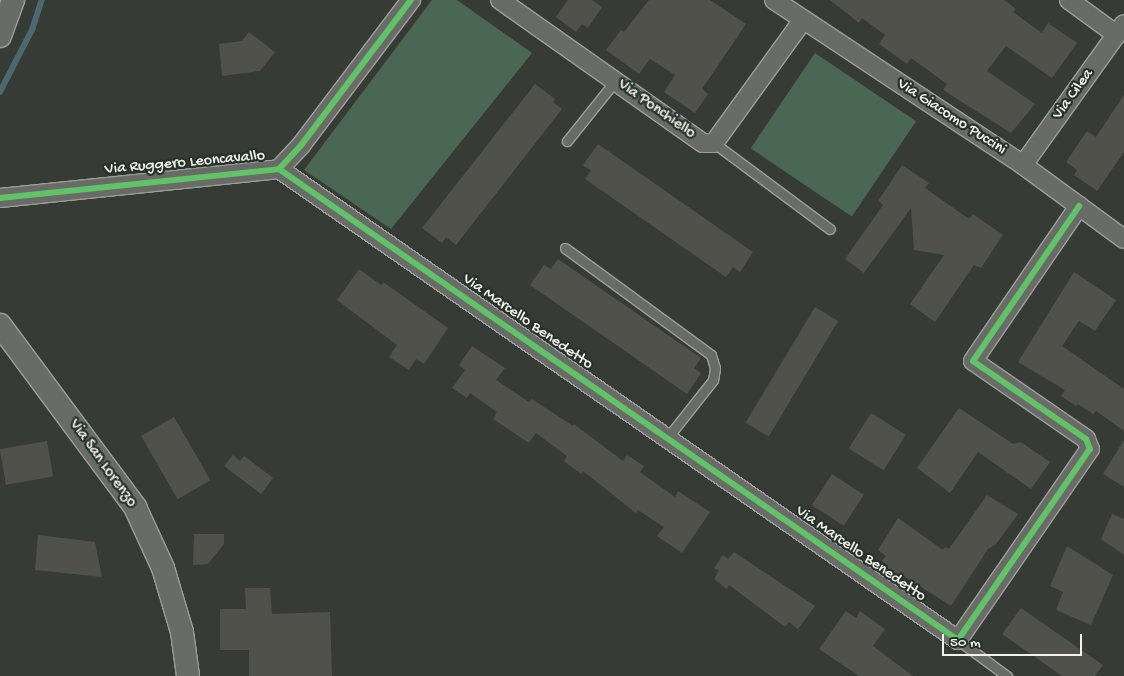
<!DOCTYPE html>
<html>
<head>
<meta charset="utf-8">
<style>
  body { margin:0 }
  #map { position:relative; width:1124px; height:676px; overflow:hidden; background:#363b36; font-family:"Gochi Hand",sans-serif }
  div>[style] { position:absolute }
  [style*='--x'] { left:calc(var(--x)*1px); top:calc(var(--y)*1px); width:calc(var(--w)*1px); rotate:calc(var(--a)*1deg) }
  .green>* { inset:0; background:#4a6754; transform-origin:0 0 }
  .stream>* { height:5.5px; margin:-2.75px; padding:0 2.75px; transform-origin:2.75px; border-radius:2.75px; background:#4e6870 }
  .building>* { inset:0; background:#51514c; transform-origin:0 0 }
  .roads { filter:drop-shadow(1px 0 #9c9e9a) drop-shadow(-1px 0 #9c9e9a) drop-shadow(0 1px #9c9e9a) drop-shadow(0 -1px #9c9e9a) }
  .service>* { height:9px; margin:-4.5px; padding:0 4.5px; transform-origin:4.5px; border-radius:4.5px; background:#686b66 }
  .minor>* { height:18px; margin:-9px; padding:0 9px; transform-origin:9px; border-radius:9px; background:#686b66 }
  .tertiary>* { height:22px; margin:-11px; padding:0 11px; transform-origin:11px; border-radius:11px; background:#686b66 }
  .cycleway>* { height:6px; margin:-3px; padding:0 3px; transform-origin:3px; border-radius:3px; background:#61c268 }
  span { translate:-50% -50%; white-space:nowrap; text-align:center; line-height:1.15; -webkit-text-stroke:4.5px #26332d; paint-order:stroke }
  .street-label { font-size:16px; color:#f4f1e8 }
  .scale { position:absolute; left:942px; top:634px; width:140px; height:22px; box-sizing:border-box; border:2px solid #f4f1e8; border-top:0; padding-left:6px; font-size:15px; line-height:18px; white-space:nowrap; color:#f4f1e8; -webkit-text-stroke:4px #26332d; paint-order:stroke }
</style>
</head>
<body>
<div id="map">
  <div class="green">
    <div style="clip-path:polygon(432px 0,457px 0,532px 53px,391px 229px,304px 170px)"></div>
    <div style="left:815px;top:53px;width:122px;height:115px;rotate:34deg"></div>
  </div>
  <div class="stream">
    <div style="--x:0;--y:92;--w:70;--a:-62.7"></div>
    <div style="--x:32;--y:30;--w:32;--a:-72"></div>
  </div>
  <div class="building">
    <div style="clip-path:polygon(568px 0,592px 0,602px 7px,588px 28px,582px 24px,576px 32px,556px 17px)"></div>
    <div style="clip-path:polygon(649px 0,710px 0,746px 24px,702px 89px,708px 94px,695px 113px,664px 92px,675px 75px,650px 59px,639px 74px,606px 50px,621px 30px,624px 32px)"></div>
    <div style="clip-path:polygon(830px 0,1004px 0,1016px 9px,1013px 12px,1042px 33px,1048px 23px,1077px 43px,1052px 78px,1006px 46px,987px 71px,1035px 104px,1011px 133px,943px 90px,947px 84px,911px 58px,907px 64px,879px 44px,885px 35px,862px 18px,859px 23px)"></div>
    <div style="clip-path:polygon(249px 32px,275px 52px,260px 71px,222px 76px,219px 44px,242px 41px)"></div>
    <div style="clip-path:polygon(535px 84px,555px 99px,553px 102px,562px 109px,456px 245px,446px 237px,442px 243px,422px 228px)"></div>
    <div style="clip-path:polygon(1124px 95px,1124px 152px,1097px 191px,1074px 175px,1077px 170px,1066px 162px,1087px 131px,1096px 137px)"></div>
    <div style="clip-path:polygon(598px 144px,753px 252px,740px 272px,733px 267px,726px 277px,585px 179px,591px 171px,583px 165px)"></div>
    <div style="clip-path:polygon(902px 165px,929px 183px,925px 188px,969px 219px,973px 214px,1003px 235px,981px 268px,974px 265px,935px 322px,910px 304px,944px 255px,914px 250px,911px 208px,864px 273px,845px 259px,883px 205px,878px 201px)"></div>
    <div style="clip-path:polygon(558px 259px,701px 358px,694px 368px,701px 373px,687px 394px,530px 285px,544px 265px,551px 269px)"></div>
    <div style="clip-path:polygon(359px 269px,381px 285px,383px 282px,448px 328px,424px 364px,416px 359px,409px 370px,389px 357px,397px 345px,337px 300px)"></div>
    <div style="clip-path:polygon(1074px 272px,1116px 300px,1095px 331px,1079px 321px,1062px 346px,1124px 389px,1124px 431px,1096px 411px,1093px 414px,1078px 404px,1076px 406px,1061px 396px,1065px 390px,1018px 362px)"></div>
    <div style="left:815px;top:307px;width:27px;height:135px;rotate:31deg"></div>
    <div style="clip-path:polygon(472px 346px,505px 368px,496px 380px,529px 402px,532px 399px,573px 426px,574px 424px,623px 461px,627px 455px,644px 466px,640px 472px,675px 497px,678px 491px,710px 512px,682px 553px,657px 536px,664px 527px,638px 510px,636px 513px,583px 471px,581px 474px,564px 461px,567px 456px,536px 433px,529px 443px,493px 419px,497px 412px,470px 393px,467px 398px,452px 388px,465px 370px,459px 365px)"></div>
    <div style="clip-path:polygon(959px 408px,1013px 444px,1021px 442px,1050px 462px,1031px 489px,978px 452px,950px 493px,917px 468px)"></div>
    <div style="left:871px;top:413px;width:41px;height:42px;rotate:32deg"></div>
    <div style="left:174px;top:417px;width:73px;height:38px;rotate:60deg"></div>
    <div style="clip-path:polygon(1124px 440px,1124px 487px,1103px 474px)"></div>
    <div style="left:47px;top:441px;width:36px;height:48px;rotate:80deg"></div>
    <div style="clip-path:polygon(233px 455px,240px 461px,244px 456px,273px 478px,261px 494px,224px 466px)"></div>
    <div style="left:832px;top:474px;width:38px;height:37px;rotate:33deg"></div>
    <div style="clip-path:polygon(987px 495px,1018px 514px,996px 544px,988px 549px,951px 606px,904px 576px,901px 580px,886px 569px,888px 566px,882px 561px,886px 556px,878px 550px,898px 518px,943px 550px,945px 547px,949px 549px)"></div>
    <div style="clip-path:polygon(1112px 514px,1124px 519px,1124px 555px,1101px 539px)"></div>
    <div style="clip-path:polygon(194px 534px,224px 534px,224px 544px,208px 564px,193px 565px)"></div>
    <div style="clip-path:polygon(38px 535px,95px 542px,102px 577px,35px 570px)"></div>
    <div style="clip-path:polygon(1067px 546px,1113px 575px,1091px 625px,1056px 610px,1063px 592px,1050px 586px)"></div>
    <div style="clip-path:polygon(734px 552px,815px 606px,798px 629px,789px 622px,785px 627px,729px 585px,727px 589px,714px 579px,719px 571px,714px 568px,723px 555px,728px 559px)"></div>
    <div style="clip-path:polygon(245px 588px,270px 588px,272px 614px,330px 612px,332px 676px,249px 676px,249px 650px,220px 650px,220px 609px,246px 609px)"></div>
    <div style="clip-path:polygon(1021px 608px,1103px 665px,1095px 676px,1062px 676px,1002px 634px)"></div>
    <div style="clip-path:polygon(846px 611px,856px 618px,860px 611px,885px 629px,873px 646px,913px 676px,859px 676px,819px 649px)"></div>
  </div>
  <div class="roads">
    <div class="service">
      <div style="--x:567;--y:141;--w:77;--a:-51.3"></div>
      <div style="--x:714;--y:143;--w:144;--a:36.6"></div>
      <div style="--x:565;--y:248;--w:181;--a:36.2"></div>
      <div style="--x:711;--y:355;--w:14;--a:73"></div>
      <div style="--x:715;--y:368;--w:12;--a:99"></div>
      <div style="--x:713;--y:380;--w:73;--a:128.3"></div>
      <div style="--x:958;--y:640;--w:61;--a:36.3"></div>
    </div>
    <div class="minor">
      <div style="--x:500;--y:0;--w:248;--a:35.2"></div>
      <div style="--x:703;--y:143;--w:11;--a:0"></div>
      <div style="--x:714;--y:143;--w:152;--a:-54.1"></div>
      <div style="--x:774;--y:0;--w:299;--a:33.5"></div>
      <div style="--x:1023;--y:165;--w:125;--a:36.2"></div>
      <div style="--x:1069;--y:0;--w:59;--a:36.1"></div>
      <div style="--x:1023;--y:165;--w:173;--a:-54.4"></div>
      <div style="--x:279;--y:169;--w:826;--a:34.75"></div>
      <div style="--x:958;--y:640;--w:232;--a:-55.4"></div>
      <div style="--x:1090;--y:449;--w:11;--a:-112"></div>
      <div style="--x:1086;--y:439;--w:137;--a:-145.4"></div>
      <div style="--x:973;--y:361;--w:188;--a:-55.6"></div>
      <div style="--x:0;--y:198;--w:281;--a:-5.9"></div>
      <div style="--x:279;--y:169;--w:34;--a:-47"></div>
      <div style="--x:302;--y:144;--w:181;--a:-52.9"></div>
    </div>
    <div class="tertiary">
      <div style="--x:0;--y:36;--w:38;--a:-70"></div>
      <div style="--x:0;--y:325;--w:227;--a:53.4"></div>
      <div style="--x:135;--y:507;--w:67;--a:65.3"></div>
      <div style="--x:163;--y:568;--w:67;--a:73.5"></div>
      <div style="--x:182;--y:632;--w:44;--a:82.2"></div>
    </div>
  </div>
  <div class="cycleway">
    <div style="--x:279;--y:169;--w:826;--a:34.75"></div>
    <div style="--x:958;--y:640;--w:232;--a:-55.4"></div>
    <div style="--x:1090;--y:449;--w:11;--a:-112"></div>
    <div style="--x:1086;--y:439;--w:137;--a:-145.4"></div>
    <div style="--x:973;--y:361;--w:188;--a:-55.6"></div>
    <div style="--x:0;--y:198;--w:281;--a:-5.9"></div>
    <div style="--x:279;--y:169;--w:34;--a:-47"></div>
    <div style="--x:302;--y:144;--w:181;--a:-52.9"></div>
  </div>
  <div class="street-label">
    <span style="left:1074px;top:95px;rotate:-54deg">Via Cilea</span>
    <span style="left:656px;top:110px;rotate:35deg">Via Ponchiello</span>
    <span style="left:951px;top:118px;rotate:33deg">Via Giacomo Puccini</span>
    <span style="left:185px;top:164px;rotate:-5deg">Via Ruggero Leoncavallo</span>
    <span style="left:527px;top:323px;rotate:35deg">Via Marcello Benedetto</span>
    <span style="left:102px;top:464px;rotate:54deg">Via San Lorenzo</span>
    <span style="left:860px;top:555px;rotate:35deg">Via Marcello Benedetto</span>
  </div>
  <div class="scale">50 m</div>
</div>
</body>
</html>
